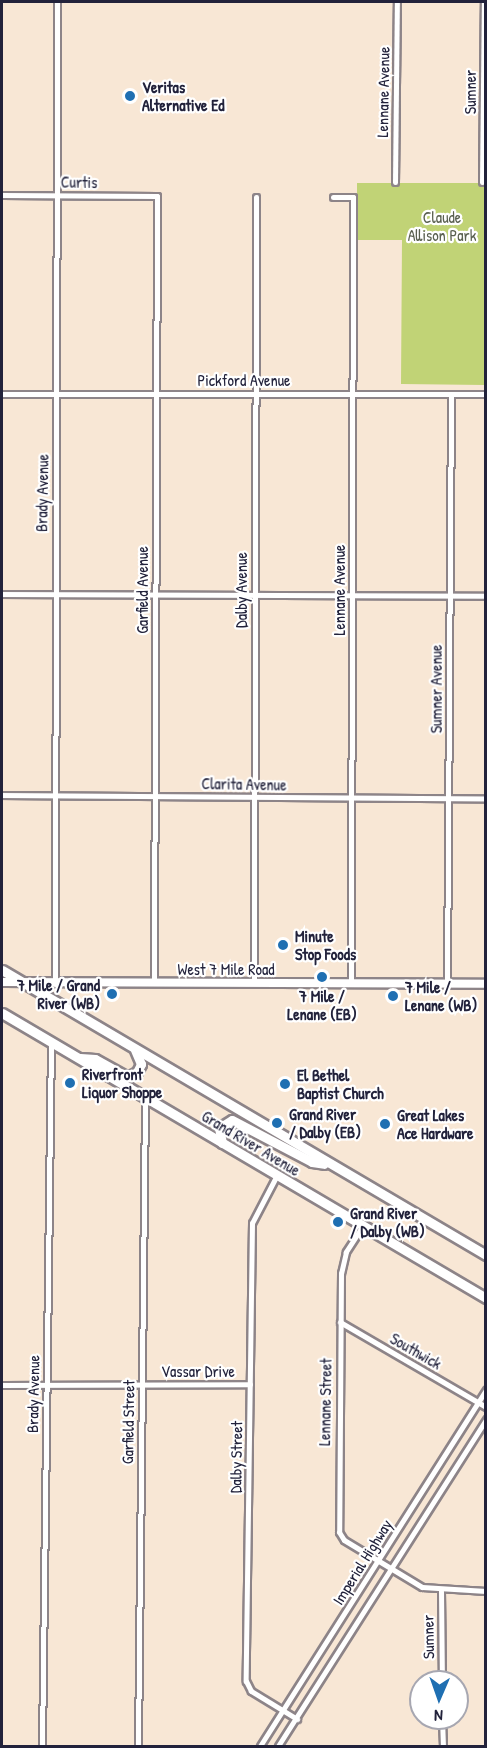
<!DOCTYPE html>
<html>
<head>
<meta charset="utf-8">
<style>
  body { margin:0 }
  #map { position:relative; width:487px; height:1748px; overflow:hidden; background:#f8e7d5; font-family:"Patrick Hand",sans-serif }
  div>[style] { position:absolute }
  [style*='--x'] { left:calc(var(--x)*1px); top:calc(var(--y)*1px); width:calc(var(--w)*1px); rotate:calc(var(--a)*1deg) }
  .green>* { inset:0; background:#c1d376 }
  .roads { filter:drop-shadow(2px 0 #8d8488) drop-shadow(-2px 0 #8d8488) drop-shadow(0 2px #8d8488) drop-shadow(0 -2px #8d8488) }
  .street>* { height:5px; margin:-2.5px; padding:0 2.5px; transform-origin:2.5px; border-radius:2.5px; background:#fff }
  .secondary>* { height:8px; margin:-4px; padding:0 4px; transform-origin:4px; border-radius:4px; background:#fff }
  .primary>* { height:9px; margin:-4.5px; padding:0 4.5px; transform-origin:4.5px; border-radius:4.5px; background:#fff }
  .dots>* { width:16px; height:16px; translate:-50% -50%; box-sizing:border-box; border:3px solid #fff; border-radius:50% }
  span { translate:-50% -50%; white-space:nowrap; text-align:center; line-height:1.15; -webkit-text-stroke:4.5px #fff; paint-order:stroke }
  .poi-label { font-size:16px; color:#22223b; font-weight:700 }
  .left { translate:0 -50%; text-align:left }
  .right { translate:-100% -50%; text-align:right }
  .street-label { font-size:16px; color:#22223b }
  .park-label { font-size:16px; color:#5a6050 }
  .frame { position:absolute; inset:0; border:3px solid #22223b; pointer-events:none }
  .north { position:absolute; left:409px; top:1670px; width:60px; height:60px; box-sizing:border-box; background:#fff; border:2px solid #a7a7b1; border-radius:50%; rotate:182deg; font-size:16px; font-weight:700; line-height:24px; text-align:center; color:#22223b }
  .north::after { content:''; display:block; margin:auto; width:21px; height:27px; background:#1f6fb2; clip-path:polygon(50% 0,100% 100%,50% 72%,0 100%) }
</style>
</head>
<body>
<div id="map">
  <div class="green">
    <div style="clip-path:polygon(357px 183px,485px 183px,485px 385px,401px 384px,402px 240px,357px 240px)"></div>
  </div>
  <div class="roads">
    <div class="street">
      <div style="--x:395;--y:182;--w:180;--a:-89.4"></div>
      <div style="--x:482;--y:182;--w:180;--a:-89.4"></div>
      <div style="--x:2;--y:195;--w:155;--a:0.4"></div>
      <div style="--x:157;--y:196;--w:787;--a:90.22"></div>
      <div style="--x:333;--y:197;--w:20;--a:0"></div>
      <div style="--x:353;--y:197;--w:787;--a:90.15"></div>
      <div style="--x:2;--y:394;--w:484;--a:0"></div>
      <div style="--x:2;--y:594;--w:484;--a:0.2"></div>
      <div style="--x:2;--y:795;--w:484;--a:0.4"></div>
      <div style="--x:254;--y:983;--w:786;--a:-89.85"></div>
      <div style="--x:55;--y:984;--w:982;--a:-89.88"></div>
      <div style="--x:447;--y:984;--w:590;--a:-89.61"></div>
      <div style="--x:277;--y:1175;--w:54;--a:117.5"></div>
      <div style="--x:252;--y:1223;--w:458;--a:90.8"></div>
      <div style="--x:246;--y:1681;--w:11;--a:63"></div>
      <div style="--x:251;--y:1691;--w:54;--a:31.3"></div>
      <div style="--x:362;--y:1227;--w:30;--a:123"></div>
      <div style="--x:346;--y:1252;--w:22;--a:103"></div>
      <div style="--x:341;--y:1273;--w:259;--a:90.4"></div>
      <div style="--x:339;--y:1532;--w:9;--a:58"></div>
      <div style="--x:344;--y:1540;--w:91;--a:31.1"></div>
      <div style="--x:422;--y:1587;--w:64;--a:3.6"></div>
      <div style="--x:340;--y:1322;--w:169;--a:30.2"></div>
      <div style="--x:2;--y:1385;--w:248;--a:-0.2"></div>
      <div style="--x:441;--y:1591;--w:91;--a:89.4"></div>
      <div style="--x:442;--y:1718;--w:28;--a:88"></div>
      <div style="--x:42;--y:1746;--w:704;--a:-89.27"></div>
      <div style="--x:138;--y:1746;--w:649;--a:-89.38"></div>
      <div style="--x:260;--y:1746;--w:422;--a:-57.6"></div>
      <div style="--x:278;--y:1746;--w:388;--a:-57.5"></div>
    </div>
    <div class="secondary">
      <div style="--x:2;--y:982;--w:484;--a:0.2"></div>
    </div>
    <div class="primary">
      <div style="--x:2;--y:970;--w:562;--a:30.49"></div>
      <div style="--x:2;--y:1013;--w:562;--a:30.49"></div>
      <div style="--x:80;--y:1058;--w:15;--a:4"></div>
      <div style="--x:95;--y:1059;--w:38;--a:29"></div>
      <div style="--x:128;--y:1077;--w:10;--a:-29"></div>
      <div style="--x:137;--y:1072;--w:9;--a:-63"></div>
      <div style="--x:141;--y:1064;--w:15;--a:-113"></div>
      <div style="--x:222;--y:1143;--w:15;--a:-101"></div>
      <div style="--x:219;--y:1128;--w:15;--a:-32"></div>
      <div style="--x:232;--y:1120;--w:90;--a:27.7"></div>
      <div style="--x:312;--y:1162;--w:12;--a:9"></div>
    </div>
  </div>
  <div class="dots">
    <div style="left:130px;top:96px;background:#1f6fb2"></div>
    <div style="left:283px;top:945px;background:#1f6fb2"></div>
    <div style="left:322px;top:977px;background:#1f6fb2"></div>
    <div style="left:112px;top:994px;background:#1f6fb2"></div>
    <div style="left:393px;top:996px;background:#1f6fb2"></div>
    <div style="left:70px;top:1083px;background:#1f6fb2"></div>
    <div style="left:285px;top:1084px;background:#1f6fb2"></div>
    <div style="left:277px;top:1123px;background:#1f6fb2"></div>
    <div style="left:385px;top:1124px;background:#1f6fb2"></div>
    <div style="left:338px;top:1222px;background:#1f6fb2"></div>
  </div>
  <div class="poi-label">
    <span class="left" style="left:142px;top:96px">Veritas<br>Alternative Ed</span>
    <span class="left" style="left:295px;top:945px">Minute<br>Stop Foods</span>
    <span class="right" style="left:100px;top:994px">7 Mile / Grand<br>River (WB)</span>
    <span class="left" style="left:405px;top:996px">7 Mile /<br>Lenane (WB)</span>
    <span style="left:322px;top:1005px">7 Mile /<br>Lenane (EB)</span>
    <span class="left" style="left:82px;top:1083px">Riverfront<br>Liquor Shoppe</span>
    <span class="left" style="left:297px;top:1084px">El Bethel<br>Baptist Church</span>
    <span class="left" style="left:289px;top:1123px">Grand River<br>/ Dalby (EB)</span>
    <span class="left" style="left:397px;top:1124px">Great Lakes<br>Ace Hardware</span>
    <span class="left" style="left:350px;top:1222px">Grand River<br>/ Dalby (WB)</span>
  </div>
  <div class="street-label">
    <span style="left:383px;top:92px;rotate:-89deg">Lennane Avenue</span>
    <span style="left:470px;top:92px;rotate:-90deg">Sumner</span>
    <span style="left:79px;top:182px;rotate:1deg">Curtis</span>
    <span style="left:244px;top:380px">Pickford Avenue</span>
    <span style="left:42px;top:493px;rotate:-89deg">Brady Avenue</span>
    <span style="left:142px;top:590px;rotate:-90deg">Garfield Avenue</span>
    <span style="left:241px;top:590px;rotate:-90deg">Dalby Avenue</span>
    <span style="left:339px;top:590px;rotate:-90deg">Lennane Avenue</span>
    <span style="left:436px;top:689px;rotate:-90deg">Sumner Avenue</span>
    <span style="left:244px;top:784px;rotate:1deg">Clarita Avenue</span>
    <span style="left:226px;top:969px">West 7 Mile Road</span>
    <span style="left:251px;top:1143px;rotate:31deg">Grand River Avenue</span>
    <span style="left:416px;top:1351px;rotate:30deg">Southwick</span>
    <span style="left:198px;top:1371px">Vassar Drive</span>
    <span style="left:33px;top:1394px;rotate:-89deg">Brady Avenue</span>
    <span style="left:325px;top:1402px;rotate:-89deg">Lennane Street</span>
    <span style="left:128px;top:1422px;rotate:-89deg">Garfield Street</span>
    <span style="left:236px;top:1457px;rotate:-89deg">Dalby Street</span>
    <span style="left:362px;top:1562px;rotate:-58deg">Imperial Highway</span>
    <span style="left:428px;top:1637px;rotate:-91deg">Sumner</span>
  </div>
  <div class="park-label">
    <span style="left:442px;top:226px">Claude<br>Allison Park</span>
  </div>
  <div class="frame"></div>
  <div class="north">N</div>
</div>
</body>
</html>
